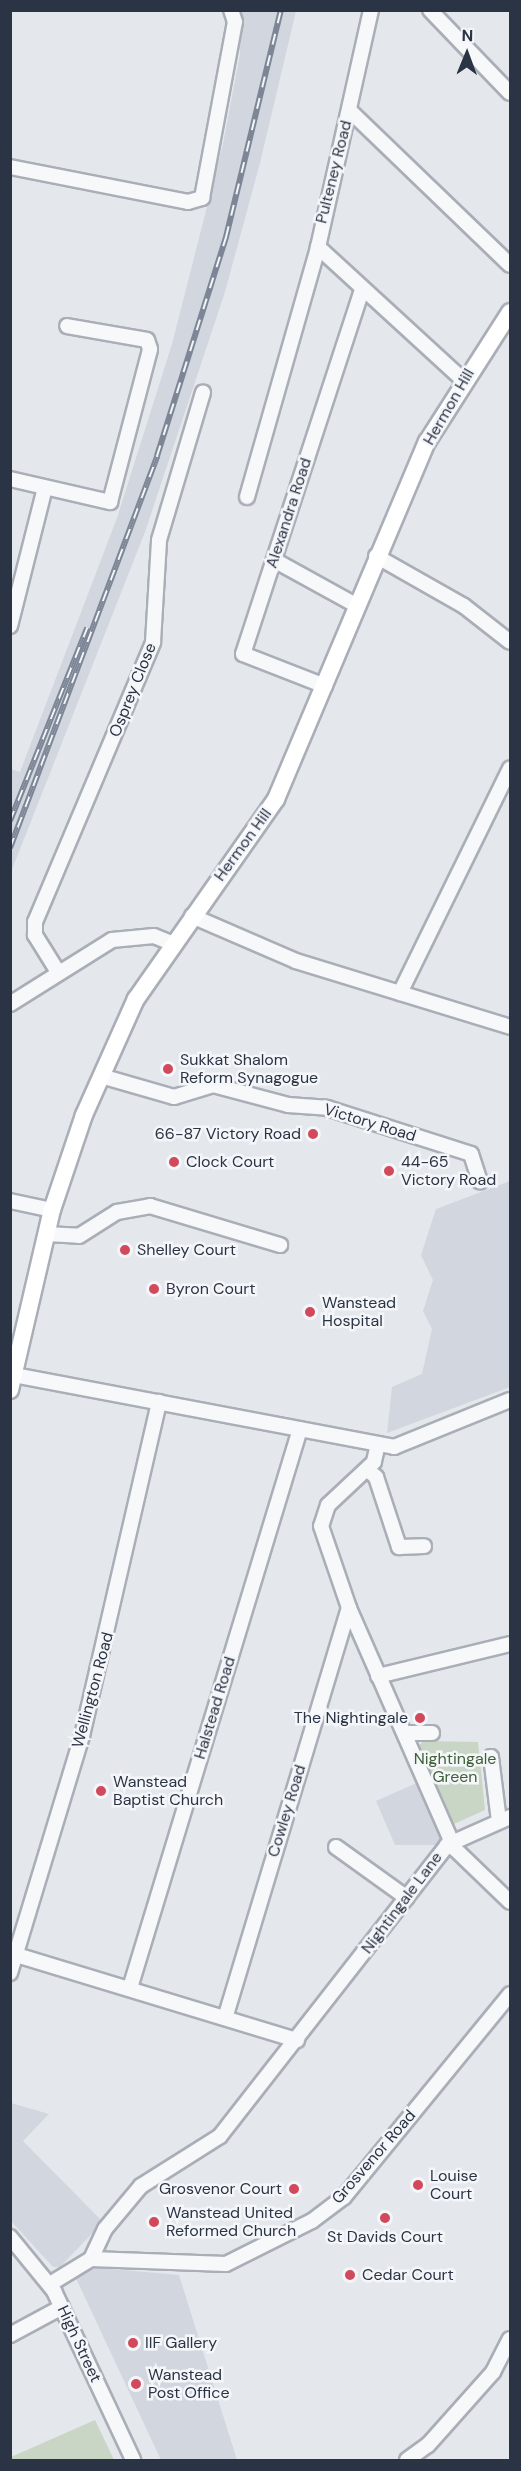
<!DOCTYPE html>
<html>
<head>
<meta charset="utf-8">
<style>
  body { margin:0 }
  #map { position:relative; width:521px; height:2471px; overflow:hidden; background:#e4e7ec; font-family:"DM Sans",sans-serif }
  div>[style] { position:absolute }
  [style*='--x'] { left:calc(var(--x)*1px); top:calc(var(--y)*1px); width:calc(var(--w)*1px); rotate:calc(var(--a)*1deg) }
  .built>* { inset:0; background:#d2d6de }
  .green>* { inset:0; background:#c9d6c5 }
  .roads { filter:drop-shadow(2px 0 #a9aeb7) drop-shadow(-2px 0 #a9aeb7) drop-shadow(0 2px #a9aeb7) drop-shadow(0 -2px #a9aeb7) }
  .minor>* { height:14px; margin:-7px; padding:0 7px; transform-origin:7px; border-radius:7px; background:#f7f8fa }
  .major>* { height:16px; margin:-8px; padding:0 8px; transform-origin:8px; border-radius:8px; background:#fff }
  .rail>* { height:6px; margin-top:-3px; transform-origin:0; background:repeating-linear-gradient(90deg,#f4f6f9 0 11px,#7d8696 0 22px); box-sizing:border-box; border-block:2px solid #7d8696 }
  .dots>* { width:16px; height:16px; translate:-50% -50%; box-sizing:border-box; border:3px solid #f4f6f9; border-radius:50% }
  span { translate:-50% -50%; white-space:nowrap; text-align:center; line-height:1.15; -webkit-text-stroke:5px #f4f6f9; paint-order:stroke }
  .street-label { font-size:16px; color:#2b3445 }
  .poi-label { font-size:16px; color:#2b3445 }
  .left { translate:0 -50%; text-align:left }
  .right { translate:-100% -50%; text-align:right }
  .park-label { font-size:16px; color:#3f6138 }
  .frame { position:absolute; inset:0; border:12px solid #2b3445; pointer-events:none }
  .north { position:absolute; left:437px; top:24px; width:60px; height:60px; -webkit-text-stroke:4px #f4f6f9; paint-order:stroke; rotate:1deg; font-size:16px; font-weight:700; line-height:24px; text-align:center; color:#2b3445 }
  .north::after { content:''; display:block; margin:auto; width:21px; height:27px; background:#2b3445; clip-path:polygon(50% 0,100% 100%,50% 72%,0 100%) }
</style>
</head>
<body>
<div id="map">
  <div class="built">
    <div style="clip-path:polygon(237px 11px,296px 11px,260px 163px,225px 292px,145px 532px,11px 872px,11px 769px,20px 772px,117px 518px,172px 344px,223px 144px,240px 54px)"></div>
    <div style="clip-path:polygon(510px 1181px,510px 1387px,387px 1433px,392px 1387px,422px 1374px,432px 1329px,423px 1311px,433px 1280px,421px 1255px,436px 1209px)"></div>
    <div style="clip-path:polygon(421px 1781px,443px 1833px,441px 1845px,395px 1845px,376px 1801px)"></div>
    <div style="clip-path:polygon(11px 2103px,49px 2114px,23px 2141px,103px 2222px,60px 2267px,53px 2267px,11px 2221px)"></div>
    <div style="clip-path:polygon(90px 2267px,179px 2275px,237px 2460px,161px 2460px,74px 2274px)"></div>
  </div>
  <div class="green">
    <div style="clip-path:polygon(423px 1741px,478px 1742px,485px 1810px,454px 1824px,417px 1748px)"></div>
    <div style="clip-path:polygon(95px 2420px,114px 2460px,11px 2460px,11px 2457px)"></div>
  </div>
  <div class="roads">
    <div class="minor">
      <div style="--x:371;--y:10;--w:243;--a:102.6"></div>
      <div style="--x:318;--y:247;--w:197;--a:42.5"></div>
      <div style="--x:430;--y:10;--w:115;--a:46.1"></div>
      <div style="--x:349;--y:110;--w:223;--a:43.9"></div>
      <div style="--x:10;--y:167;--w:181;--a:11.1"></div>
      <div style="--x:188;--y:202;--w:15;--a:-16"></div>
      <div style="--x:202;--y:198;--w:179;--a:-79.4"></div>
      <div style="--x:235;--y:22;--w:13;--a:-108"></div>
      <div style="--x:10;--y:479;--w:103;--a:13"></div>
      <div style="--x:110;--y:502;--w:158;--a:-75.3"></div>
      <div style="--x:150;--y:349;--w:9;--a:-108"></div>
      <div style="--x:147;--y:340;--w:81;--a:-170.1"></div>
      <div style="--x:247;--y:497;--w:260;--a:-74.1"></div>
      <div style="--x:376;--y:556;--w:101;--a:29.6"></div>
      <div style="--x:464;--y:606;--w:58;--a:38"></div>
      <div style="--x:274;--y:560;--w:94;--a:28.8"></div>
      <div style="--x:10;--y:626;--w:142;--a:-75.8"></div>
      <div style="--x:325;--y:686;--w:88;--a:-158.7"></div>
      <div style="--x:243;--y:654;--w:384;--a:-71.9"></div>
      <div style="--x:192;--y:916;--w:113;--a:23.4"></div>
      <div style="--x:296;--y:961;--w:224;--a:17.1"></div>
      <div style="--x:58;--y:972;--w:44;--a:-121.9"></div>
      <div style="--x:35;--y:935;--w:13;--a:-90"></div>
      <div style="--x:35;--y:922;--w:304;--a:-67.1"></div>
      <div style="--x:153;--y:642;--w:102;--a:-86.6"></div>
      <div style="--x:159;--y:540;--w:154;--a:-73.4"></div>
      <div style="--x:400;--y:993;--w:250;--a:-63.9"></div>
      <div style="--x:10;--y:1004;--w:120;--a:-32.1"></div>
      <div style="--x:112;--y:940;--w:42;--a:-5.4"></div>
      <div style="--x:154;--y:936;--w:18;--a:22"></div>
      <div style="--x:101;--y:1076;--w:76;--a:16"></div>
      <div style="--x:174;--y:1097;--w:41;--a:-17.1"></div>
      <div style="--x:213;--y:1085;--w:78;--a:14.9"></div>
      <div style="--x:288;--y:1105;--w:39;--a:4"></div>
      <div style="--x:327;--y:1108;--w:151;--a:17.7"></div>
      <div style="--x:471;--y:1154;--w:29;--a:72"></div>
      <div style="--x:10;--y:1201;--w:43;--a:12.1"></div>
      <div style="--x:46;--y:1234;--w:33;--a:3"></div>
      <div style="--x:79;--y:1236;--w:45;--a:-32.3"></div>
      <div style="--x:117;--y:1212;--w:34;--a:-10"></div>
      <div style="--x:150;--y:1206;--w:136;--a:16.7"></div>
      <div style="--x:14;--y:1375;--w:387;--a:10.7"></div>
      <div style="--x:394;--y:1447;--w:125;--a:-22.1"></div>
      <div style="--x:378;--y:1444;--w:18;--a:103"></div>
      <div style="--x:374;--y:1462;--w:63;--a:136.9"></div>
      <div style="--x:328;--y:1505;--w:22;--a:108"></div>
      <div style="--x:321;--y:1526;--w:87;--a:71.1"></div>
      <div style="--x:349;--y:1608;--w:263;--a:66.3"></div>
      <div style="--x:455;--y:1849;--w:76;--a:43.9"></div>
      <div style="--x:368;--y:1470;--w:11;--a:41"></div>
      <div style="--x:376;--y:1477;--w:74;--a:71.8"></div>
      <div style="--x:399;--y:1547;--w:25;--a:-2"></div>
      <div style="--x:378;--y:1676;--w:136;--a:-13.6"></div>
      <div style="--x:405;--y:1733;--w:27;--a:0"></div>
      <div style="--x:491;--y:1757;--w:64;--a:82.9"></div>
      <div style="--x:336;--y:1847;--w:87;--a:35.7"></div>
      <div style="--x:10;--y:1953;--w:300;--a:16.9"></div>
      <div style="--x:10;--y:1973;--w:248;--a:-73.1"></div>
      <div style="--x:82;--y:1736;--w:343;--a:-77"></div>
      <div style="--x:130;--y:1988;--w:584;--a:-73.08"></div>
      <div style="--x:226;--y:2015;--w:425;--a:-73.2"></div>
      <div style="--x:10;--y:2237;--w:70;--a:50.8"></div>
      <div style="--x:54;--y:2291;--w:187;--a:64.9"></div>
      <div style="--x:91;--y:2259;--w:33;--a:-65"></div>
      <div style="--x:105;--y:2229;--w:56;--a:-50.1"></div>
      <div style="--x:141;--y:2186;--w:93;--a:-32.3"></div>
      <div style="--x:220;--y:2136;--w:369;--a:-52"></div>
      <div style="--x:447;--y:1845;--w:69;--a:-24"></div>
      <div style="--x:50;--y:2284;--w:48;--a:-31.4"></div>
      <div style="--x:91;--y:2259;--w:135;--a:2.1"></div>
      <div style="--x:226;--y:2264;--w:96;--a:-26.6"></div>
      <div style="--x:312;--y:2221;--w:40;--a:-37"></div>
      <div style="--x:344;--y:2197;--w:262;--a:-50.7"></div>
      <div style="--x:10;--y:2335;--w:59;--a:-28.3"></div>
      <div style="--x:407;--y:2460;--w:26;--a:-36"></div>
      <div style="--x:428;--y:2445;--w:98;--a:-48.3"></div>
      <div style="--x:493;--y:2372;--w:37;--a:-63"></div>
    </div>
    <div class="major">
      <div style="--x:10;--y:1390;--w:185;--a:-76.9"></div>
      <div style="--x:52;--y:1210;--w:100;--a:-71.4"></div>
      <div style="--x:84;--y:1115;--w:127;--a:-65.9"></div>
      <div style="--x:136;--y:999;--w:244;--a:-55"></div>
      <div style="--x:276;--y:799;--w:388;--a:-67.1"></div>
      <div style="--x:427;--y:442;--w:154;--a:-57.4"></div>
    </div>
  </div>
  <div class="rail">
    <div style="--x:10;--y:821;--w:208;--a:-68.2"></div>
    <div style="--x:10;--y:848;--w:419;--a:-69.4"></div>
    <div style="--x:157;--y:456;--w:230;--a:-72.5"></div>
    <div style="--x:226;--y:237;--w:234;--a:-76.4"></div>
  </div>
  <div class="dots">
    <div style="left:168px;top:1069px;background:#d1495b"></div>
    <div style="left:313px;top:1134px;background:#d1495b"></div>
    <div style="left:174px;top:1162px;background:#d1495b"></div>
    <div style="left:389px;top:1171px;background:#d1495b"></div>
    <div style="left:125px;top:1250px;background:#d1495b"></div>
    <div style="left:154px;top:1289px;background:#d1495b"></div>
    <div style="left:310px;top:1312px;background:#d1495b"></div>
    <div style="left:420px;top:1718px;background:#d1495b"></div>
    <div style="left:101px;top:1791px;background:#d1495b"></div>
    <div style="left:418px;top:2185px;background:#d1495b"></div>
    <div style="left:294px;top:2189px;background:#d1495b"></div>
    <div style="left:385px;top:2218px;background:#d1495b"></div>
    <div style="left:154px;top:2222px;background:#d1495b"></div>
    <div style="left:350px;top:2275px;background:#d1495b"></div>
    <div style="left:133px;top:2343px;background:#d1495b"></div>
    <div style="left:136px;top:2384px;background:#d1495b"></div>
  </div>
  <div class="street-label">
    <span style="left:334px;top:172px;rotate:-76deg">Pulteney Road</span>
    <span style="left:449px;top:407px;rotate:-60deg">Hermon Hill</span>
    <span style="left:289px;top:513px;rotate:-72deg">Alexandra Road</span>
    <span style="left:133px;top:690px;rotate:-68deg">Osprey Close</span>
    <span style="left:243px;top:845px;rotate:-54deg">Hermon Hill</span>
    <span style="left:370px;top:1123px;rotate:17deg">Victory Road</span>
    <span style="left:93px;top:1690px;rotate:-75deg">Wellington Road</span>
    <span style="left:215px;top:1708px;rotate:-73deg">Halstead Road</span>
    <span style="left:287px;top:1811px;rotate:-73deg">Cowley Road</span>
    <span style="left:402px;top:1903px;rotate:-53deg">Nightingale Lane</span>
    <span style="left:374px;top:2157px;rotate:-49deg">Grosvenor Road</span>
    <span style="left:79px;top:2344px;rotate:65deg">High Street</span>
  </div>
  <div class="poi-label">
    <span class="left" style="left:180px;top:1069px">Sukkat Shalom<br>Reform Synagogue</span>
    <span class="right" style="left:301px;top:1134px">66-87 Victory Road</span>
    <span class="left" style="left:186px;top:1162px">Clock Court</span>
    <span class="left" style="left:401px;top:1171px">44-65<br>Victory Road</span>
    <span class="left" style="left:137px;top:1250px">Shelley Court</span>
    <span class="left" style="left:166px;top:1289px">Byron Court</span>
    <span class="left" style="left:322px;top:1312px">Wanstead<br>Hospital</span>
    <span class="right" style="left:408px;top:1718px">The Nightingale</span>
    <span class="left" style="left:113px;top:1791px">Wanstead<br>Baptist Church</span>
    <span class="left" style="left:430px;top:2185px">Louise<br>Court</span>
    <span class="right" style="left:282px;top:2189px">Grosvenor Court</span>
    <span class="left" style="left:166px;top:2222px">Wanstead United<br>Reformed Church</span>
    <span style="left:385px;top:2237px">St Davids Court</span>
    <span class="left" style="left:362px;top:2275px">Cedar Court</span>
    <span class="left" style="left:145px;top:2343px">IIF Gallery</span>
    <span class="left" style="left:148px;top:2384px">Wanstead<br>Post Office</span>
  </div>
  <div class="park-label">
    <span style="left:455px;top:1768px">Nightingale<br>Green</span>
  </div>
  <div class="frame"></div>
  <div class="north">N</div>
</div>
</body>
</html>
